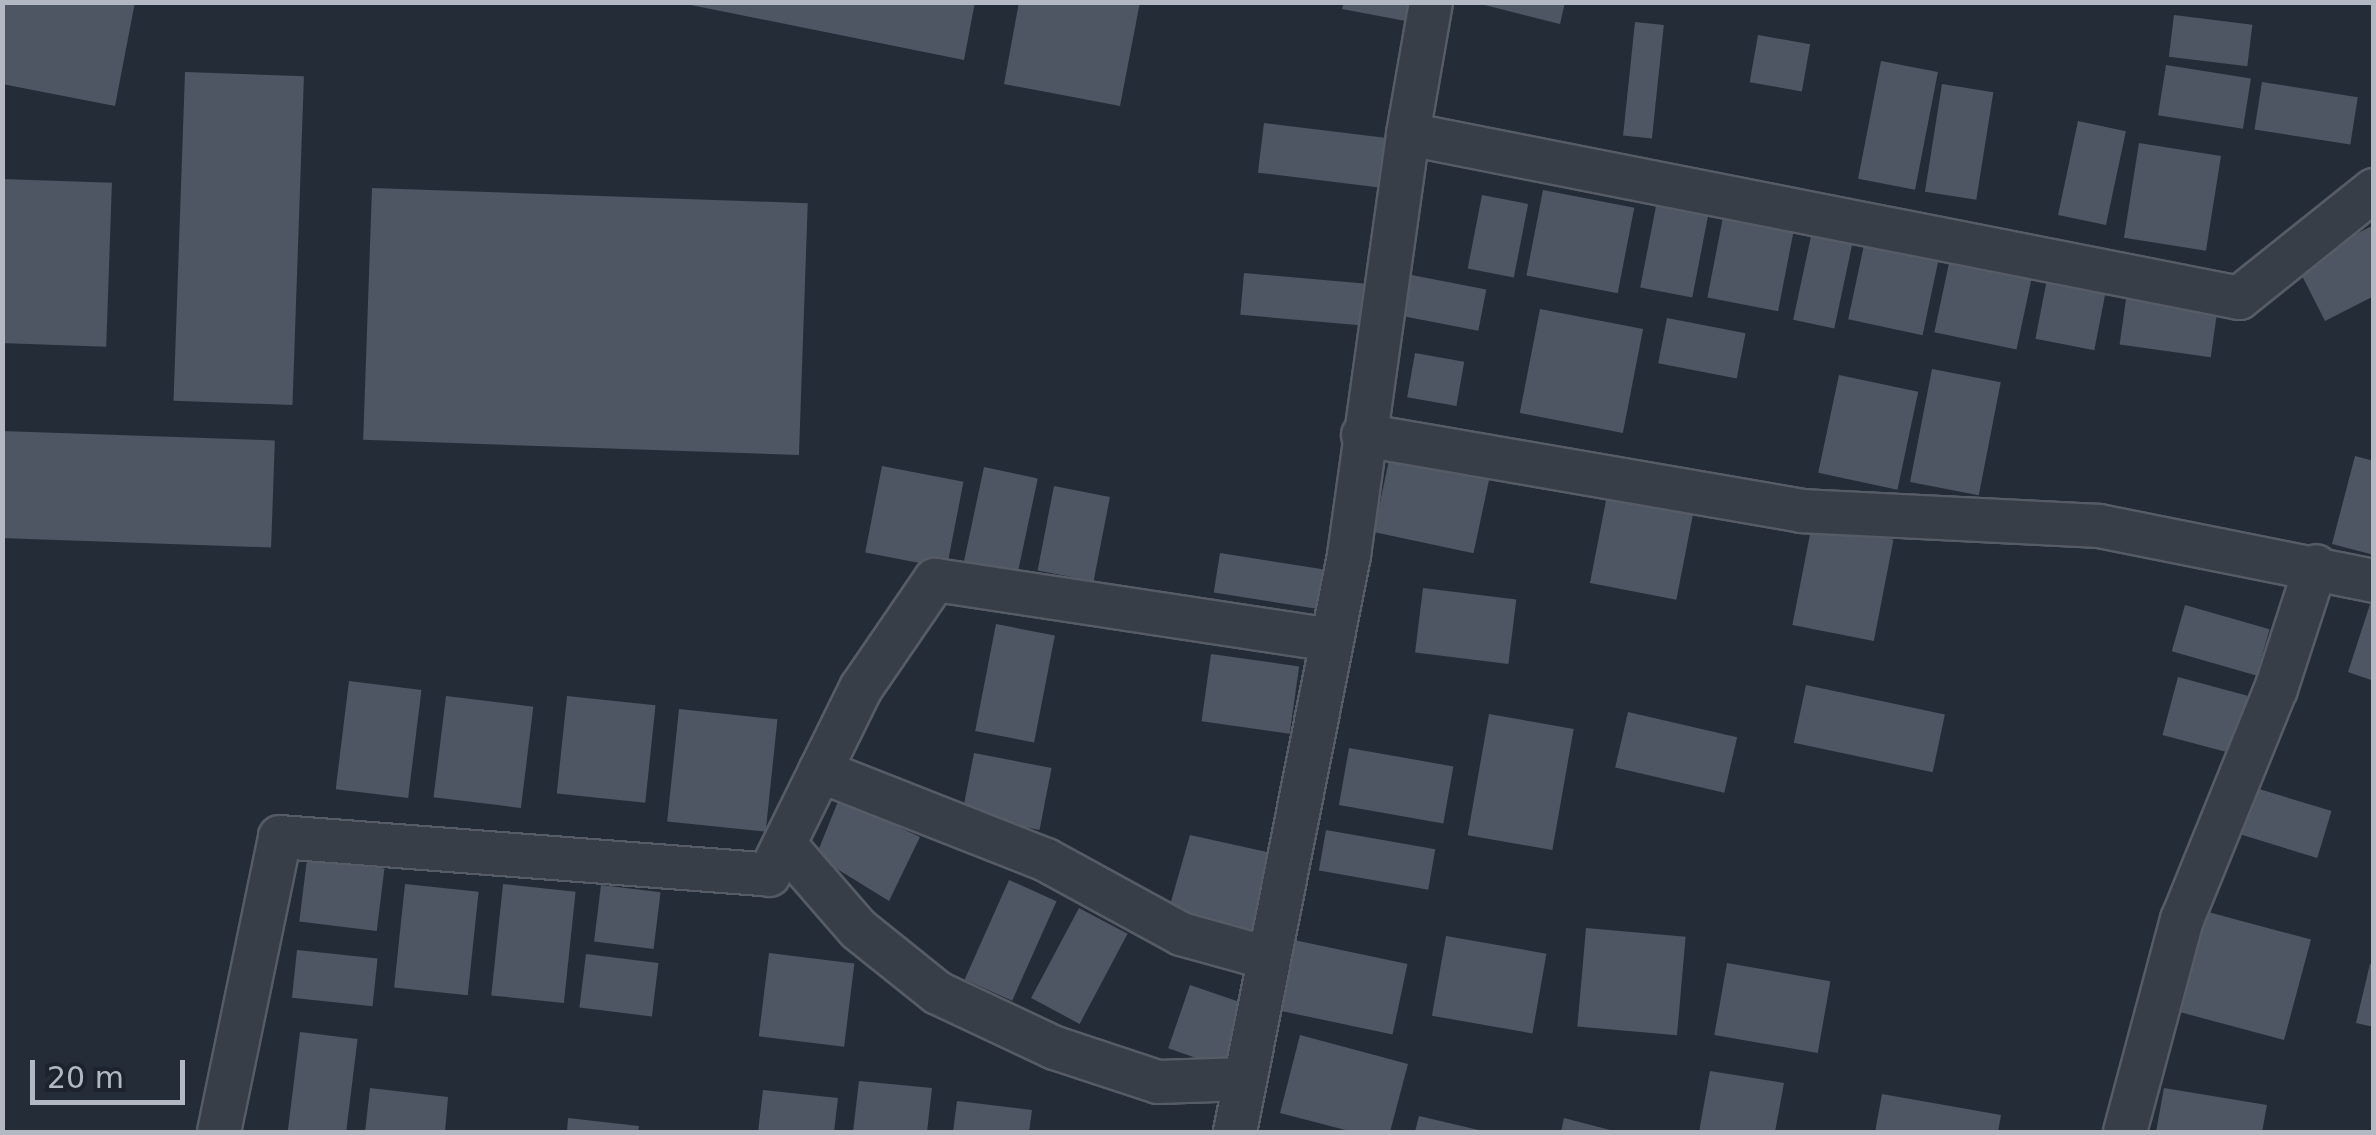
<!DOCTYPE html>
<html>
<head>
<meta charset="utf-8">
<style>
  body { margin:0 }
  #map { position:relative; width:2376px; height:1135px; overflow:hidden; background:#242c37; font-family:"DejaVu Sans",sans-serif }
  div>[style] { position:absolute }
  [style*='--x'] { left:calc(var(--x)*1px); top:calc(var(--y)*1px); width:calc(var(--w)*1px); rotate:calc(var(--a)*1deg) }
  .building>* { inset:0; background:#4d5662; transform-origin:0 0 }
  .roads { filter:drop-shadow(2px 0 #565c65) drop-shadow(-2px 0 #565c65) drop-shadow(0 2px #565c65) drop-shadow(0 -2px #565c65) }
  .minor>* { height:42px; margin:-21px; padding:0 21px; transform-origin:21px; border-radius:21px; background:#383e47 }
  span { translate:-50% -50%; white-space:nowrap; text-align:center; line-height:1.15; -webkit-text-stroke:10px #1d232c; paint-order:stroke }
  .frame { position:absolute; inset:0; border:5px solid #b3b9c3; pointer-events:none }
  .scale { position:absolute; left:30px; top:1060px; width:155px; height:45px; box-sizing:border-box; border:5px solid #b3b9c3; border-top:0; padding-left:12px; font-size:30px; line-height:35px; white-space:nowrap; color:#b3b9c3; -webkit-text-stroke:8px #1d232c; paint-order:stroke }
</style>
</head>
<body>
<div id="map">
  <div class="building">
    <div style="clip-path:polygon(2px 2px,135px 2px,115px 106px,2px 84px)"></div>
    <div style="clip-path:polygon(676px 2px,975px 2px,964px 60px)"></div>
    <div style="clip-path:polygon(1019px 2px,1140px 2px,1120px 106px,1004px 84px)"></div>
    <div style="clip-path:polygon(1344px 2px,1420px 2px,1416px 23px,1342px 9px)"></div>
    <div style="clip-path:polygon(1473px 2px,1565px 2px,1560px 24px)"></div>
    <div style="left:2174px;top:15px;width:79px;height:42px;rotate:7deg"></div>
    <div style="left:1635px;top:22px;width:29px;height:114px;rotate:6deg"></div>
    <div style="left:1758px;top:35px;width:53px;height:48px;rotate:10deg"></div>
    <div style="left:1881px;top:61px;width:58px;height:120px;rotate:11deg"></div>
    <div style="left:2166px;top:65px;width:86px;height:51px;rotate:9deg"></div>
    <div style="left:185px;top:72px;width:119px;height:329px;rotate:2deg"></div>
    <div style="left:2262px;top:82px;width:97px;height:48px;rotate:9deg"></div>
    <div style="left:1942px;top:84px;width:52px;height:109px;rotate:9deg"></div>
    <div style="left:2078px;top:121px;width:49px;height:96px;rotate:12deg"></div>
    <div style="left:1264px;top:123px;width:132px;height:50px;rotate:7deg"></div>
    <div style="left:2139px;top:143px;width:83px;height:96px;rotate:9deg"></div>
    <div style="left:2px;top:179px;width:110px;height:164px;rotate:2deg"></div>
    <div style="left:372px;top:188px;width:436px;height:252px;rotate:2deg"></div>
    <div style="left:1543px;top:190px;width:93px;height:87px;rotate:11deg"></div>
    <div style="left:1482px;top:195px;width:47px;height:75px;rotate:11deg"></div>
    <div style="left:1657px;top:201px;width:53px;height:88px;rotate:11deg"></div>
    <div style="left:1724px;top:212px;width:72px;height:87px;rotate:11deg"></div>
    <div style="left:1814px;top:222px;width:42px;height:100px;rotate:12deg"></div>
    <div style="clip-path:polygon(2374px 225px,2374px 296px,2325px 321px,2296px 264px)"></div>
    <div style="left:1864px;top:245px;width:76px;height:76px;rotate:12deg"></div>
    <div style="left:1952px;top:249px;width:84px;height:85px;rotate:12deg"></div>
    <div style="left:1396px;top:272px;width:92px;height:42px;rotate:11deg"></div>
    <div style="left:1244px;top:273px;width:126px;height:42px;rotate:5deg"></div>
    <div style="left:2048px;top:274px;width:60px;height:66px;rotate:11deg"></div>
    <div style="left:2127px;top:292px;width:92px;height:53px;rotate:8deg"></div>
    <div style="left:1540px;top:309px;width:105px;height:106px;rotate:11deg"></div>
    <div style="left:1667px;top:318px;width:80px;height:46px;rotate:11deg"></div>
    <div style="left:1415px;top:353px;width:50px;height:45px;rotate:10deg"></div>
    <div style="left:1932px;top:369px;width:70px;height:115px;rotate:11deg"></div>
    <div style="left:1839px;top:375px;width:81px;height:100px;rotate:12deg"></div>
    <div style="left:2px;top:431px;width:273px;height:107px;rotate:2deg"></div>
    <div style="left:1392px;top:446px;width:102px;height:88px;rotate:12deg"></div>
    <div style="clip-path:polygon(2355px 456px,2374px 461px,2374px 555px,2332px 544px)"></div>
    <div style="left:882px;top:466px;width:83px;height:88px;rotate:11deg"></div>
    <div style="left:984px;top:467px;width:55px;height:97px;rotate:12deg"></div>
    <div style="left:1610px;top:480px;width:88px;height:105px;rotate:11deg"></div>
    <div style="left:1054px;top:486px;width:57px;height:86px;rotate:11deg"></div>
    <div style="left:1812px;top:524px;width:83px;height:103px;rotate:11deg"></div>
    <div style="left:1220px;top:553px;width:109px;height:40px;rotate:9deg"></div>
    <div style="left:1423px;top:588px;width:94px;height:65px;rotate:7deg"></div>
    <div style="clip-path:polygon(2374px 592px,2374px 681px,2348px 672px)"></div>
    <div style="left:2185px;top:605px;width:88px;height:48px;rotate:16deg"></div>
    <div style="left:996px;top:624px;width:60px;height:109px;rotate:11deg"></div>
    <div style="left:1211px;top:654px;width:89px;height:68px;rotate:8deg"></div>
    <div style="left:2178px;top:677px;width:72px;height:60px;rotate:15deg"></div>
    <div style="left:349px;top:681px;width:73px;height:109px;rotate:7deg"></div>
    <div style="left:1806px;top:685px;width:142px;height:59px;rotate:12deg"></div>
    <div style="left:446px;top:696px;width:88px;height:102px;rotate:7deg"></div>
    <div style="left:567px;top:696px;width:89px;height:98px;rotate:6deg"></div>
    <div style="left:679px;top:709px;width:99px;height:113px;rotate:6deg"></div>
    <div style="left:1628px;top:712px;width:112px;height:57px;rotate:13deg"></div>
    <div style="left:1489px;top:714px;width:86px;height:123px;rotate:10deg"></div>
    <div style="left:1349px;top:748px;width:106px;height:58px;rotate:10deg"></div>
    <div style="left:974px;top:753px;width:79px;height:63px;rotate:11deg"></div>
    <div style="left:2256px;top:788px;width:79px;height:49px;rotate:17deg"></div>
    <div style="clip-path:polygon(839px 799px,920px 837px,889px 901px,816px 856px)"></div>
    <div style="left:1326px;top:830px;width:111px;height:41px;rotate:10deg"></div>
    <div style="clip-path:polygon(1190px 835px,1267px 852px,1258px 936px,1168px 912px)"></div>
    <div style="left:307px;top:859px;width:78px;height:63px;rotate:7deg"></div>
    <div style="left:1009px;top:880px;width:52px;height:109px;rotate:24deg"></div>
    <div style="left:405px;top:884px;width:74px;height:104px;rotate:6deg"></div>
    <div style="left:503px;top:884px;width:73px;height:112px;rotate:6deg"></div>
    <div style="left:601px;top:885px;width:60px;height:57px;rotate:7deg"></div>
    <div style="left:1079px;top:908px;width:55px;height:102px;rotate:28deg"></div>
    <div style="left:2197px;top:909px;width:118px;height:104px;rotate:15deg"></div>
    <div style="left:1586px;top:928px;width:100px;height:99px;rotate:5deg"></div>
    <div style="left:1446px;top:936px;width:102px;height:81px;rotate:10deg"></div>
    <div style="left:1294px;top:940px;width:116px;height:72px;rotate:12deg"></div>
    <div style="left:297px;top:950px;width:81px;height:48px;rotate:6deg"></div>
    <div style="left:769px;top:953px;width:86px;height:84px;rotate:7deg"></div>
    <div style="left:586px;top:954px;width:73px;height:54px;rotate:7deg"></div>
    <div style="left:1727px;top:963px;width:105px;height:73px;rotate:10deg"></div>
    <div style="clip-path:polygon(2370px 964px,2374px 965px,2374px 1027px,2356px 1023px)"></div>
    <div style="left:1190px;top:985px;width:61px;height:67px;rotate:19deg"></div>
    <div style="left:300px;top:1032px;width:58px;height:101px;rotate:7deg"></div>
    <div style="clip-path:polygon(1300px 1035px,1408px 1064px,1390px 1132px,1353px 1132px,1280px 1113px)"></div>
    <div style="clip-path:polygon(1710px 1071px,1784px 1083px,1775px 1132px,1699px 1132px)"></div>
    <div style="clip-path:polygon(859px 1081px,932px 1088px,927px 1132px,853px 1132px)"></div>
    <div style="clip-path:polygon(370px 1088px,448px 1097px,445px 1132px,365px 1132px)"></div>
    <div style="clip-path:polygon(2164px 1088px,2267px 1105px,2262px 1132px,2156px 1132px)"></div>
    <div style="clip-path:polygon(763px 1090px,838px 1098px,834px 1132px,758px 1132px)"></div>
    <div style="clip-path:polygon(1882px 1094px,2001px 1115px,1998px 1132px,1875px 1132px)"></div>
    <div style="clip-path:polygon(957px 1101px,1032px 1110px,1029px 1132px,953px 1132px)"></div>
    <div style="clip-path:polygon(1419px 1116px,1483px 1131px,1483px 1132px,1415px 1132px)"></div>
    <div style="clip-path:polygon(568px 1118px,639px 1126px,638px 1132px,567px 1132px)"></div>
    <div style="clip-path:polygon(1564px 1118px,1614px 1131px,1614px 1132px,1561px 1132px)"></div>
  </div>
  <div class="roads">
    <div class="minor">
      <div style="--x:1408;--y:134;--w:134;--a:-80.1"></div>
      <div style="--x:1363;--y:435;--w:446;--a:9.8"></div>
      <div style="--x:1802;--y:511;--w:297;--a:2.9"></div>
      <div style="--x:2099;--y:526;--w:280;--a:11.3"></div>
      <div style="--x:820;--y:771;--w:243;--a:21.5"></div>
      <div style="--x:1046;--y:860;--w:154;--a:28.7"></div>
      <div style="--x:1181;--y:934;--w:90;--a:15.4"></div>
      <div style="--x:785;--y:845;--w:111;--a:49"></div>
      <div style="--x:858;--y:929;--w:102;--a:38.7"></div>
      <div style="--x:938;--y:993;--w:129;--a:25.2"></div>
      <div style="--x:1055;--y:1048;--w:108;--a:18.3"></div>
      <div style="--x:1158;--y:1082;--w:87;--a:-2"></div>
      <div style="--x:219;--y:1132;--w:301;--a:-78.3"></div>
      <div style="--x:280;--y:837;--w:490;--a:4.4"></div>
      <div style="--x:769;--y:875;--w:208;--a:-63.8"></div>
      <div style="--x:861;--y:688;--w:131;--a:-55.6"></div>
      <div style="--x:935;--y:580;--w:400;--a:8.6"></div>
      <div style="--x:1235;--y:1132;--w:588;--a:-78.82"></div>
      <div style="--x:1349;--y:555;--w:425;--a:-82"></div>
      <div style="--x:1408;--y:134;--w:847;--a:11.16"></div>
      <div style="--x:2239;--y:298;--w:173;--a:-38.7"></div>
      <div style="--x:2125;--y:1132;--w:220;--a:-75"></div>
      <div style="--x:2182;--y:920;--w:249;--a:-67.9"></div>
      <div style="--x:2276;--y:689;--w:129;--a:-72"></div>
    </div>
  </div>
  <div class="frame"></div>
  <div class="scale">20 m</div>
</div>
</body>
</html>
